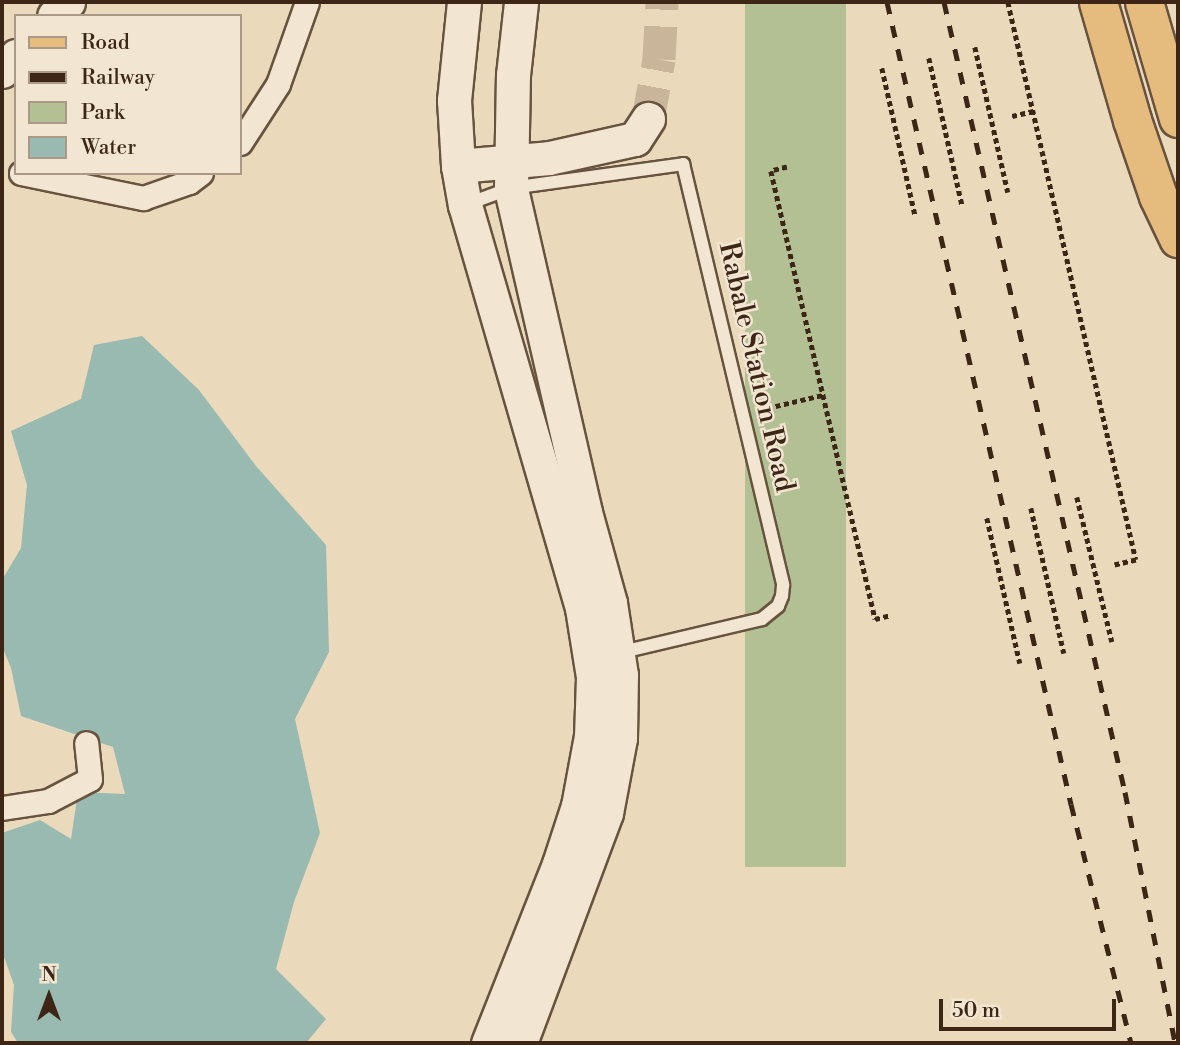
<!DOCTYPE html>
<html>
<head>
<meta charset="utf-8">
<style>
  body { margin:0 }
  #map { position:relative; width:1180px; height:1045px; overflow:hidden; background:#ebd9bb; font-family:"Libre Bodoni",serif }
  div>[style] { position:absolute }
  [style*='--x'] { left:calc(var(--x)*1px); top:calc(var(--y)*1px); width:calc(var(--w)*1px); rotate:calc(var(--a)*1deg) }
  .green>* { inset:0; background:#b2c094; transform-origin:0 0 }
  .water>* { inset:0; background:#98bab0 }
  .secondary-tunnel>* { height:33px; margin-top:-16.5px; transform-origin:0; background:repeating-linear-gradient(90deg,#c8b59a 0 33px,transparent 0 50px) }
  .path>* { height:4.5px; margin-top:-2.25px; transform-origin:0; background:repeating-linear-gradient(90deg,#3d2616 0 5px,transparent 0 8.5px) }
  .roads { filter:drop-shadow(2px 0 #68533f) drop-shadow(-2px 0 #68533f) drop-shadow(0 2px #68533f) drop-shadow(0 -2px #68533f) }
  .lane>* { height:12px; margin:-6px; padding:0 6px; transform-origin:6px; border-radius:6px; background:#f2e6d3 }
  .street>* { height:23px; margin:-11.5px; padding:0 11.5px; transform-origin:11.5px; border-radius:11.5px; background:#f2e6d3 }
  .secondary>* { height:33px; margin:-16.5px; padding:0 16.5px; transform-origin:16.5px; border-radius:16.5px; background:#f2e6d3 }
  .primary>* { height:37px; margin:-18.5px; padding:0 18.5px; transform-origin:18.5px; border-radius:18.5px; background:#e6bc7e }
  .rail>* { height:5px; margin-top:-2.5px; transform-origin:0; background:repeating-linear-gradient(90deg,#3d2616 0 12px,transparent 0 24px) }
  span { translate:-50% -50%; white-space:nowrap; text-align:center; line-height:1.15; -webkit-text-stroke:5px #f2e6d3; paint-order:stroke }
  .street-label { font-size:28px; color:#3d2616 }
  .frame { position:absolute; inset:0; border:4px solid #3d2616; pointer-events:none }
  .legend { position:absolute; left:14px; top:14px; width:228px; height:161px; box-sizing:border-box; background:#f2e6d3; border:2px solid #aa9987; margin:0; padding:9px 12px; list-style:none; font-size:21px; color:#3d2616 }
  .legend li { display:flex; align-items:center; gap:14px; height:35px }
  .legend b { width:35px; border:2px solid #aa9987 }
  .north { position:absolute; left:14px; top:961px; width:70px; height:70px; -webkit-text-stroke:5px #f2e6d3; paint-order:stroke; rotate:0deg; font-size:19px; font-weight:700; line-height:28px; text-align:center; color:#3d2616 }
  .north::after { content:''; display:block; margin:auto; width:24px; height:32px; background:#3d2616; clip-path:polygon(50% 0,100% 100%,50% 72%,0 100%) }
  .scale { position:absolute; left:939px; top:999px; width:177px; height:32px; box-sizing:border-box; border:4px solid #3d2616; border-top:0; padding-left:9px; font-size:21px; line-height:24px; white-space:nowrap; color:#3d2616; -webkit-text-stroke:5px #f2e6d3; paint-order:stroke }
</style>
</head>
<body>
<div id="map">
  <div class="green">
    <div style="left:745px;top:2px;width:101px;height:865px"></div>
  </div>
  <div class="water">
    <div style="clip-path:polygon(142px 336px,199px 390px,256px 466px,326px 545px,329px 652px,295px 719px,320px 833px,294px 902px,276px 969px,326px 1019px,306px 1043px,18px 1043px,11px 1032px,14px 985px,2px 951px,2px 833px,40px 820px,71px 839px,78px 792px,125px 794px,113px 747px,21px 716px,11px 668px,2px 646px,2px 580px,21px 548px,27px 485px,11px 431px,81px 399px,94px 345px)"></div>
  </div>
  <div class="secondary-tunnel">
    <div style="--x:648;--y:119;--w:61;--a:-79.6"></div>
    <div style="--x:659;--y:59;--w:57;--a:-87"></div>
  </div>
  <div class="path">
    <div style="--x:1008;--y:2;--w:572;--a:77.08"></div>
    <div style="--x:1136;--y:560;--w:22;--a:167"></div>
    <div style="--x:975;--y:47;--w:149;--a:77.2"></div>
    <div style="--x:929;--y:58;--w:150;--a:77.3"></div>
    <div style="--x:882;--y:68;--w:150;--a:77.3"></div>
    <div style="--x:1012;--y:116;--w:22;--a:-13"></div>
    <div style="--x:787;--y:167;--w:16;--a:166"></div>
    <div style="--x:771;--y:171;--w:460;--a:76.9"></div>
    <div style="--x:875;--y:619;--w:16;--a:-14"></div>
    <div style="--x:759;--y:410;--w:66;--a:-13.2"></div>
    <div style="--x:1077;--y:497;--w:149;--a:76.4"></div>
    <div style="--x:1031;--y:508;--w:149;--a:77.2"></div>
    <div style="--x:987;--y:518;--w:149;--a:77.2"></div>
  </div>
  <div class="roads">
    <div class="lane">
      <div style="--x:465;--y:205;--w:49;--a:-20.3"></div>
      <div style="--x:511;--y:188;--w:174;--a:-7.9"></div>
      <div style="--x:683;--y:164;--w:433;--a:76.6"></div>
      <div style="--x:783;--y:585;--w:11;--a:95"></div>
      <div style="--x:782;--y:596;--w:11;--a:112"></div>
      <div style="--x:778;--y:606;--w:21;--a:141"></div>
      <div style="--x:762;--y:619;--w:148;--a:166.7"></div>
    </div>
    <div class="street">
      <div style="--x:240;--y:143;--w:70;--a:-57.2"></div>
      <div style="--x:278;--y:84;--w:87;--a:-70.5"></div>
      <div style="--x:21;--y:173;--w:125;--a:11.6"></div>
      <div style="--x:143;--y:198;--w:49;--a:-19.2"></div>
      <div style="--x:189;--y:182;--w:15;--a:-37"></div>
      <div style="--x:2;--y:808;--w:47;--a:-8.7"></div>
      <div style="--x:48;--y:801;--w:47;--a:-27.6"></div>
      <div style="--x:90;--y:779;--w:36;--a:-96"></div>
    </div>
    <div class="secondary">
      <div style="--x:464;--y:2;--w:99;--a:95.8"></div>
      <div style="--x:454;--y:100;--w:66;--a:86.5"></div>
      <div style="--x:458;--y:166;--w:40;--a:80"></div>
      <div style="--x:465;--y:205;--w:420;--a:73.8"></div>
      <div style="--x:582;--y:608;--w:70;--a:80.9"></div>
      <div style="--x:593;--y:677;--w:59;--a:91.9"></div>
      <div style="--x:591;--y:736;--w:71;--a:100.5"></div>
      <div style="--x:578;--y:806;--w:61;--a:108.1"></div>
      <div style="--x:559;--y:864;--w:193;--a:111.6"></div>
      <div style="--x:54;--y:16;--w:20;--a:-45"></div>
      <div style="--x:2;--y:71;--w:21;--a:-47"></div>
      <div style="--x:458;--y:166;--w:91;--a:-5"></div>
      <div style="--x:549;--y:158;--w:88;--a:-12.5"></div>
      <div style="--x:635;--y:139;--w:24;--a:-57"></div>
      <div style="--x:520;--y:1043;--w:246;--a:-69.5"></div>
      <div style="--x:606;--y:813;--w:76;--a:-79.4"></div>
      <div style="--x:620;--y:738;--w:63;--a:-89.1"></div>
      <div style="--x:621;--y:675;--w:73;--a:-98.7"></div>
      <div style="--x:610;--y:603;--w:94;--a:-105.4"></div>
      <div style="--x:585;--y:512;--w:332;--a:-102.9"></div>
      <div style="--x:511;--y:188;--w:113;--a:-89"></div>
      <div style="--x:513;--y:75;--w:73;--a:-83.7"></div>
    </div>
    <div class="primary">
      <div style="--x:1098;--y:2;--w:123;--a:73.9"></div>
      <div style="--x:1132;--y:120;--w:80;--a:71.1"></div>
      <div style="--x:1158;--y:196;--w:47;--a:64.5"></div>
      <div style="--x:1144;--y:2;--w:121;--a:73.7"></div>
    </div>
  </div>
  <div class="rail">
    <div style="--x:887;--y:2;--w:823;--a:77.08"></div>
    <div style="--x:1071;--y:804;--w:246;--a:75.9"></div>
    <div style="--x:944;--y:2;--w:810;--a:77.1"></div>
    <div style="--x:1125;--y:792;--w:256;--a:78.7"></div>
  </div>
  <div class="street-label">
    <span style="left:756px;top:367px;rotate:77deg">Rabale Station Road</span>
  </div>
  <div class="frame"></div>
  <ul class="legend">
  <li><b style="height:9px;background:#e6bc7e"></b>Road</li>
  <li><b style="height:9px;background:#3d2616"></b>Railway</li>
  <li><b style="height:19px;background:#b2c094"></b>Park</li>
  <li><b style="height:19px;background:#98bab0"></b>Water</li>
  </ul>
  <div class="north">N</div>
  <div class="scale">50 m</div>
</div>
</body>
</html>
